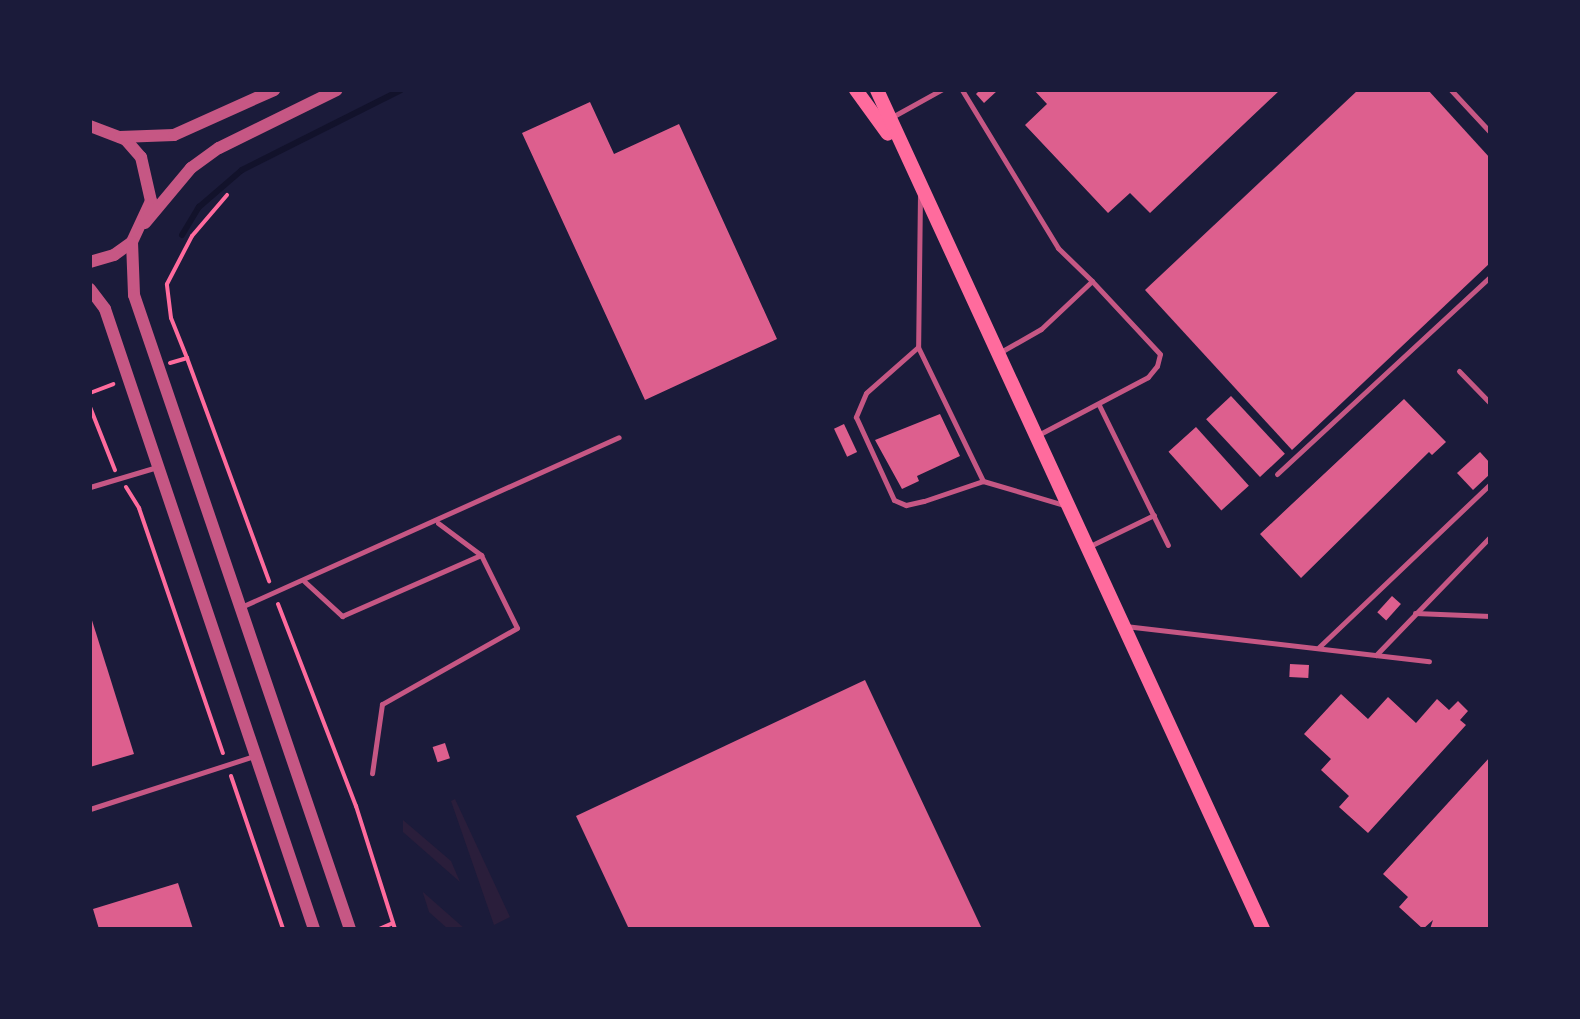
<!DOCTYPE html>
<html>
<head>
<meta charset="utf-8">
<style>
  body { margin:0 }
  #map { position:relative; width:1580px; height:1019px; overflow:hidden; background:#1b1b3a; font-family:"Fira Sans",sans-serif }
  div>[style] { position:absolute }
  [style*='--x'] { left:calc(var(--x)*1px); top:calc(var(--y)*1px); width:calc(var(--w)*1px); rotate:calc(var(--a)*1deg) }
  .green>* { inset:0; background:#2a1e3b }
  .stream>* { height:6px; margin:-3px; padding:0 3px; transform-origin:3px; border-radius:3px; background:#12122b }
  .building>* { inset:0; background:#dd5f8e; transform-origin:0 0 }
  .path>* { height:4px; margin:-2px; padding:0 2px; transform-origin:2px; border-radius:2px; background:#ff6b9d }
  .service>* { height:5px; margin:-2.5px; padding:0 2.5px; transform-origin:2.5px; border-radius:2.5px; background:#c65784 }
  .tertiary>* { height:12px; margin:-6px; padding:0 6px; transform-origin:6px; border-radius:6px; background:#c65784 }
  .secondary>* { height:14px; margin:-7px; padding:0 7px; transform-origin:7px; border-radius:7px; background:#ff6b9d }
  span { translate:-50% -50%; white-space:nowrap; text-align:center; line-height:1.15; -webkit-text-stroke:7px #1b1b3a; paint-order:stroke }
  .frame { position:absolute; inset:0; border:92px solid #1b1b3a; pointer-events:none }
</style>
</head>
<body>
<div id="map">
  <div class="green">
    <div style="clip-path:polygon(455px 799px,510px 917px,494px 925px,451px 801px)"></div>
    <div style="clip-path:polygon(403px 820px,451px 861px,460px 882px,403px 832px)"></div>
    <div style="clip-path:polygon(423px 893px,423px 892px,465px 929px,448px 929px,429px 912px)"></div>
  </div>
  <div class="stream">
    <div style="--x:182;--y:235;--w:33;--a:-59"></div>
    <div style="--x:199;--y:207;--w:57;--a:-40.7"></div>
    <div style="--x:242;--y:170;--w:178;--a:-26.7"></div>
  </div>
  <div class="building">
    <div style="clip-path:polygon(980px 90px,998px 90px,984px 103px,976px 94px)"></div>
    <div style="clip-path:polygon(1034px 90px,1280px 90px,1150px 213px,1130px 193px,1108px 213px,1025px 125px,1047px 104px)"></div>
    <div style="clip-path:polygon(1358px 90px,1428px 90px,1490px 158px,1490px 263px,1292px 450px,1145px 290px)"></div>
    <div style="clip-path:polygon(590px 102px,614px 154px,679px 124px,777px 339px,645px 400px,522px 133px)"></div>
    <div style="left:1231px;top:396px;width:79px;height:34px;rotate:47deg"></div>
    <div style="clip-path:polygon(1404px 399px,1446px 442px,1432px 455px,1429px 452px,1301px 578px,1260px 534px)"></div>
    <div style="clip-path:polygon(940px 414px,960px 456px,917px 476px,919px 481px,902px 489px,875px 440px)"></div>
    <div style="left:844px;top:424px;width:31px;height:11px;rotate:65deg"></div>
    <div style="left:1196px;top:427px;width:79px;height:37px;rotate:48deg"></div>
    <div style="clip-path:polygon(1480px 452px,1490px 463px,1490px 474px,1473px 490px,1457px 473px)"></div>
    <div style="left:1392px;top:596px;width:12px;height:22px;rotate:42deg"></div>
    <div style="clip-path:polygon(90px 614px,134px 754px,90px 767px)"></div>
    <div style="left:1290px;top:664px;width:19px;height:13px;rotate:3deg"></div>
    <div style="clip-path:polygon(865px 680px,982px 929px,629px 929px,576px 816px)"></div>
    <div style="clip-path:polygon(1341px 694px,1368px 719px,1388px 697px,1416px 723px,1437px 699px,1449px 710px,1458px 701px,1468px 711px,1460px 720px,1466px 725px,1368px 833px,1339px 807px,1349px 796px,1321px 770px,1331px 759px,1304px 734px)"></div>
    <div style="left:445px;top:743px;width:16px;height:13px;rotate:72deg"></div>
    <div style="clip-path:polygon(1490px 757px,1490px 929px,1430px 929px,1433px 920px,1423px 929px,1399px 907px,1408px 897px,1383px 874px)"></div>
    <div style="clip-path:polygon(178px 883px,193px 929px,99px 929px,93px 909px)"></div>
  </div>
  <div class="path">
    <div style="--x:187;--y:358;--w:43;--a:-111.8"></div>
    <div style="--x:171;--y:318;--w:34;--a:-97"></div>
    <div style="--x:167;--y:284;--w:54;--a:-62.5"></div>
    <div style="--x:192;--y:236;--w:54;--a:-49.5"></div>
    <div style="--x:170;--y:363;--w:18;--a:-16"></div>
    <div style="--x:187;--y:358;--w:238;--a:69.8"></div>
    <div style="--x:90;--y:393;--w:25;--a:-21"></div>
    <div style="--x:90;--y:407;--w:68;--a:68.4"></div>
    <div style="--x:126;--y:487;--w:25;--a:58"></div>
    <div style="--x:139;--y:508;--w:259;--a:71.1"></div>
    <div style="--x:278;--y:604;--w:217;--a:68.9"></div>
    <div style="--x:356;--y:806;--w:129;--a:72.4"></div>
    <div style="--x:231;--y:776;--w:162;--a:71.2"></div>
    <div style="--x:379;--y:929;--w:15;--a:-23"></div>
  </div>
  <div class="service">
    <div style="--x:962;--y:90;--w:185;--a:58.7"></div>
    <div style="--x:1058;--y:248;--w:47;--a:44.1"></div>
    <div style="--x:1092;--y:281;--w:70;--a:136.7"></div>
    <div style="--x:1041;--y:329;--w:48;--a:150.3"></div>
    <div style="--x:1451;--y:90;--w:57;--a:47.1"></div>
    <div style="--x:892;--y:117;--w:56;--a:-28.9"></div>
    <div style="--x:920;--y:194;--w:153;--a:90.7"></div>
    <div style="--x:918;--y:347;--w:69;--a:138.5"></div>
    <div style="--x:866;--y:393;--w:26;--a:113"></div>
    <div style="--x:856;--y:417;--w:91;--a:65.4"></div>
    <div style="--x:894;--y:500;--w:13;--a:23"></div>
    <div style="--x:906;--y:505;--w:18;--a:-13"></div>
    <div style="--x:924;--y:501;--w:62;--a:-18.7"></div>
    <div style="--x:983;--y:481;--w:84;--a:16.5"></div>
    <div style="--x:918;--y:347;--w:149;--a:64.1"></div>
    <div style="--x:1459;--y:371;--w:45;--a:45.9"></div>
    <div style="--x:1099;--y:405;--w:156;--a:63.8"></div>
    <div style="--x:1038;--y:435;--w:124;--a:-27.8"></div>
    <div style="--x:1148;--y:377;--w:14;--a:-51"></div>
    <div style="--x:1157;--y:366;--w:12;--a:-76"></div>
    <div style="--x:1160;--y:354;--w:100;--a:-133"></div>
    <div style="--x:1277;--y:474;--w:290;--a:-42.8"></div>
    <div style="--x:90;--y:487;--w:70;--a:-16.6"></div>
    <div style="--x:438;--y:523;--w:54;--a:36.7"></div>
    <div style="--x:1090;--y:546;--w:71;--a:-25.8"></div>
    <div style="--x:304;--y:581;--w:52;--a:42.6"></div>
    <div style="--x:342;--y:616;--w:152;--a:-23.7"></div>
    <div style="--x:481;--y:555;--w:81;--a:63.7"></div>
    <div style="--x:517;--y:628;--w:155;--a:150.6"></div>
    <div style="--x:382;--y:704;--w:70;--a:98.2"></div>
    <div style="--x:241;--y:607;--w:414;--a:-24.2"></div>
    <div style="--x:1415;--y:613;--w:75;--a:2.3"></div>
    <div style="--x:1125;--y:626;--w:306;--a:6.6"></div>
    <div style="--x:1319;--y:647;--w:236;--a:-43.6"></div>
    <div style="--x:1376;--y:655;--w:164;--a:-46"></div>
    <div style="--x:90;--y:809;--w:172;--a:-17.9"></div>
  </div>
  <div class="tertiary">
    <div style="--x:90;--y:126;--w:39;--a:21"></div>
    <div style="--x:126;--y:140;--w:23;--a:49"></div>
    <div style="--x:141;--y:157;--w:45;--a:77.2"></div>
    <div style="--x:151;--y:201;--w:45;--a:114.9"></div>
    <div style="--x:132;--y:242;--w:22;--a:144"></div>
    <div style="--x:114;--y:255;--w:25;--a:164"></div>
    <div style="--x:120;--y:137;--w:54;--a:-2.1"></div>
    <div style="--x:174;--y:135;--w:110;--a:-24.2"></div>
    <div style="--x:145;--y:223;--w:72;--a:-50.1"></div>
    <div style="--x:191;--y:168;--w:34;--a:-36"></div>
    <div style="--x:219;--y:148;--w:131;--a:-26.2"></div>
    <div style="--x:132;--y:242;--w:53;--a:87.8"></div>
    <div style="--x:134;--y:295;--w:670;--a:71.19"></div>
    <div style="--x:90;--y:289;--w:25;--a:53"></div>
    <div style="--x:105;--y:309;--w:654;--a:71.37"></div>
  </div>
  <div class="secondary">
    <div style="--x:856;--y:90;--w:54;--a:54"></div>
    <div style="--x:877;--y:90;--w:924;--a:65.29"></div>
  </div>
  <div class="frame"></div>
</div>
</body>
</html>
